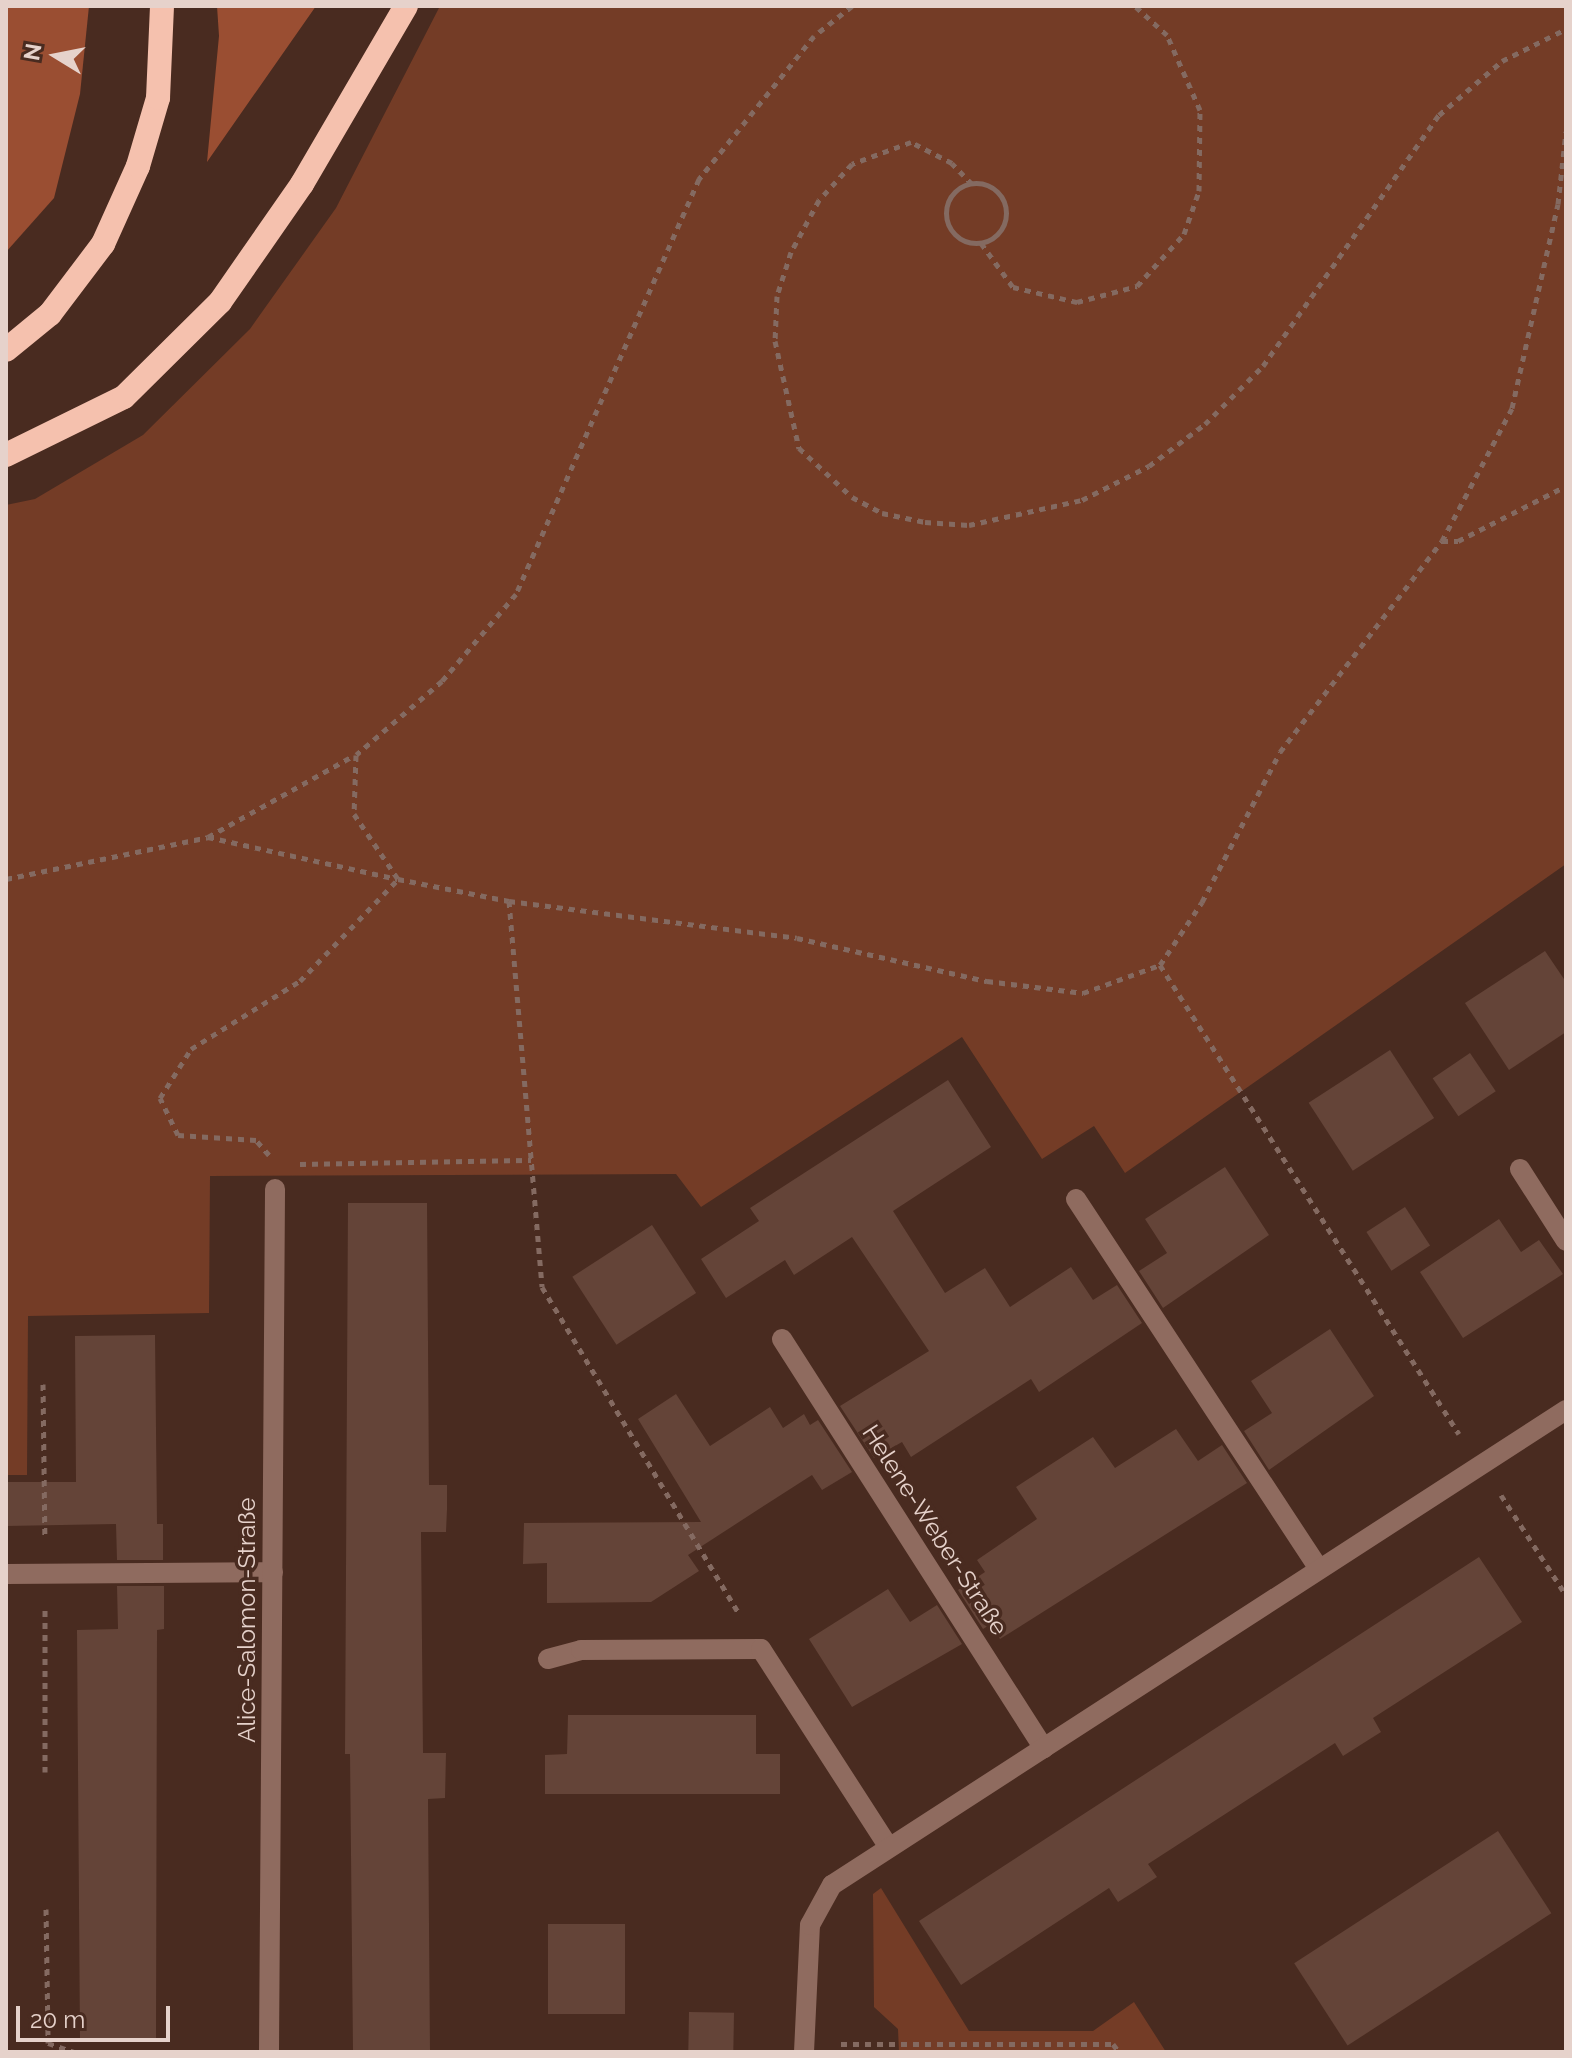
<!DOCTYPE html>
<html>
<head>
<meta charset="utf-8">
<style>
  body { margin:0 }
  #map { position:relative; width:1572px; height:2058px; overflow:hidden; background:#492b20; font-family:Raleway,sans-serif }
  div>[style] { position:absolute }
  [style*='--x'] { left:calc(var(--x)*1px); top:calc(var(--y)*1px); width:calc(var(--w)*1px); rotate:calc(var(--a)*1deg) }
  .green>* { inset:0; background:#743c26 }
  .forest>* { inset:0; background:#9a4e32 }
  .building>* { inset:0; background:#644438; transform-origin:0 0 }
  .path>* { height:5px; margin-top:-2.5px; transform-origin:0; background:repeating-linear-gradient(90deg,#846a61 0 6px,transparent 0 12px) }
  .path>.ring { margin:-2.5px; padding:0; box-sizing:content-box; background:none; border:5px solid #846a61; border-radius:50% }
  .minor>* { height:20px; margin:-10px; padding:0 10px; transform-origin:10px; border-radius:10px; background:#8f6b5f }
  .highway>* { height:24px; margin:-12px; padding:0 12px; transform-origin:12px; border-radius:12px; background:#f5c1ae }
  span { translate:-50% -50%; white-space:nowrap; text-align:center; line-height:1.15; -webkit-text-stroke:7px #492b20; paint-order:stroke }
  .street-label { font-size:24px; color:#e6d2cb }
  .frame { position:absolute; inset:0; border:8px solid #e6d2cb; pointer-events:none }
  .north { position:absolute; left:16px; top:16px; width:80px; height:80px; -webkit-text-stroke:6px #492b20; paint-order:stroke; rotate:280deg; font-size:22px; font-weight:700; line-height:32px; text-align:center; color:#e6d2cb }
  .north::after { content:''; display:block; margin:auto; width:28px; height:36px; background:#e6d2cb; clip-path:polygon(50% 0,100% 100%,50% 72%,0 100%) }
  .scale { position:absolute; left:16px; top:2006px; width:154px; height:36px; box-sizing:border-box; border:4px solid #e6d2cb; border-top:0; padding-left:10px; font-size:24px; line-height:28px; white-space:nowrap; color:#e6d2cb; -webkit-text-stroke:6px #492b20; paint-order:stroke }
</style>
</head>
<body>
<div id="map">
  <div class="green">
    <div style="clip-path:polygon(440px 6px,1566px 6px,1566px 864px,1125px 1173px,1094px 1126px,1042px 1159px,962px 1037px,701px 1207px,676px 1174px,210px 1176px,209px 1313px,28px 1316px,27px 1475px,6px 1475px,6px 505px,35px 499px,143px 435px,250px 329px,336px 208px)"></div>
    <div style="clip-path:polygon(881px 1888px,969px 2031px,1093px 2031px,1134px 2002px,1166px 2052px,899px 2052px,898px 2029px,874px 2007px,873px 1894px)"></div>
  </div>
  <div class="forest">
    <div style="clip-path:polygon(6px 6px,89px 6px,80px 94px,54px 198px,6px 252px)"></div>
    <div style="clip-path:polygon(217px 6px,316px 6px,207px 162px,219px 36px)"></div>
  </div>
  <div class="building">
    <div style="clip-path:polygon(1545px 951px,1566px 982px,1566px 1032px,1509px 1070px,1465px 1003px)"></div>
    <div style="left:1390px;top:1050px;width:81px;height:97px;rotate:57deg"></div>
    <div style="left:1470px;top:1053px;width:46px;height:45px;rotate:56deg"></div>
    <div style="clip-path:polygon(948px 1080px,991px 1147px,893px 1211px,945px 1293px,985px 1268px,1010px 1307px,1071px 1267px,1093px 1300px,1117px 1285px,1142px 1323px,1039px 1392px,1031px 1379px,911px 1457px,902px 1442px,874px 1458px,840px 1406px,929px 1351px,852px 1237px,794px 1275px,785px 1260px,726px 1298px,701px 1259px,759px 1221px,750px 1208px)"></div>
    <div style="clip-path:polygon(1225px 1167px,1269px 1235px,1163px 1308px,1139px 1271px,1167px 1253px,1145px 1219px)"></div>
    <div style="clip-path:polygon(348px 1203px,427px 1203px,429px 1485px,447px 1485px,447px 1509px,446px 1532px,421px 1532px,423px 1753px,446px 1753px,445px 1798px,428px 1799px,430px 2052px,353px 2052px,350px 1754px,345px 1754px)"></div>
    <div style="left:1405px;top:1207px;width:46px;height:46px;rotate:57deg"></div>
    <div style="clip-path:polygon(1499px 1219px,1521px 1252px,1539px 1240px,1563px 1274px,1463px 1338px,1420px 1272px)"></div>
    <div style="left:652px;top:1225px;width:81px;height:95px;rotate:57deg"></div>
    <div style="clip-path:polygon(1330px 1329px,1374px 1396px,1269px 1470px,1244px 1431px,1272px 1413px,1251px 1381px)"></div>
    <div style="clip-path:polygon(155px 1335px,157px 1524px,163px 1524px,163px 1560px,117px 1560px,116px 1524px,6px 1526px,6px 1482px,76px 1482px,75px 1336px)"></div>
    <div style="clip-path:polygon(676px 1394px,710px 1446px,770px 1407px,783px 1428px,804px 1414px,810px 1425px,818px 1420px,852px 1472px,822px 1490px,812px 1475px,773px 1500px,688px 1555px,699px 1571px,651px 1602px,547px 1603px,547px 1563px,523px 1564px,524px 1523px,701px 1522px,638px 1419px)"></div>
    <div style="clip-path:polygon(1176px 1429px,1198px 1461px,1222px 1445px,1247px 1483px,1000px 1639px,991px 1624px,983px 1629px,958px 1590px,985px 1572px,977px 1560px,1037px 1519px,1016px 1487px,1093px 1437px,1115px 1468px)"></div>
    <div style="clip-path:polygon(1479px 1557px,1522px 1622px,1373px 1718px,1381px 1732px,1343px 1756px,1335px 1743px,1148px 1864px,1157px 1877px,1137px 1890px,1118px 1902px,1109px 1888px,961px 1985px,919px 1921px)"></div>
    <div style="clip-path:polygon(117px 1586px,164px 1586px,164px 1629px,157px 1630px,156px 2040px,80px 2041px,77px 1630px,118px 1629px)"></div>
    <div style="clip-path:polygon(888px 1589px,910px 1622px,937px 1605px,962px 1644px,852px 1707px,809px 1639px)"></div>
    <div style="clip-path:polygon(568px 1715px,756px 1715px,756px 1754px,780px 1754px,780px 1794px,545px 1794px,545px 1755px,567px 1754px)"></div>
    <div style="left:1498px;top:1831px;width:98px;height:243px;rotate:57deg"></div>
    <div style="left:548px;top:1924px;width:77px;height:90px"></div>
    <div style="left:689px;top:2012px;width:45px;height:40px;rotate:1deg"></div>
  </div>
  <div class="path">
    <div style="--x:852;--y:6;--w:48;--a:141.7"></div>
    <div style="--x:814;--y:36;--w:184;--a:128.8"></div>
    <div style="--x:699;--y:179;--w:454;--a:113.8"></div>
    <div style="--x:516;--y:594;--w:114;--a:130.4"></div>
    <div style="--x:442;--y:681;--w:113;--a:139.3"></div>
    <div style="--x:356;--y:755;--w:59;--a:91.9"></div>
    <div style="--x:354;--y:814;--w:78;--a:55.9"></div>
    <div style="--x:398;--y:879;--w:113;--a:11.2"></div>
    <div style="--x:509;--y:901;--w:290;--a:7.3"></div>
    <div style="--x:797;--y:938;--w:195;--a:12.8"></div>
    <div style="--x:987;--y:981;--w:97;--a:7.1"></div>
    <div style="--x:1083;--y:993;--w:82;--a:-20"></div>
    <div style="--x:1160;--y:965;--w:76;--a:-56.3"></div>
    <div style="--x:1202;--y:902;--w:169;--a:-62.5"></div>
    <div style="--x:1280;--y:752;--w:266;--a:-52.5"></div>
    <div style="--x:1442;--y:541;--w:16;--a:0"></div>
    <div style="--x:1458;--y:541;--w:121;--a:-27"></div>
    <div class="ring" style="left:946px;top:183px;width:55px;height:55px"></div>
    <div style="--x:972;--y:184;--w:29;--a:-134"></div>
    <div style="--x:952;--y:163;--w:46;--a:-152.9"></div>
    <div style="--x:911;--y:142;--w:63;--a:159.6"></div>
    <div style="--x:852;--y:164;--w:49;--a:132.5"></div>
    <div style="--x:819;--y:200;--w:59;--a:118.3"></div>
    <div style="--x:791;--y:252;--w:46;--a:107.7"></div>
    <div style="--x:777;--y:296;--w:45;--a:92.5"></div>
    <div style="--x:775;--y:341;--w:110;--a:77.4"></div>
    <div style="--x:799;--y:448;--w:72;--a:42.8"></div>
    <div style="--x:852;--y:497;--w:34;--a:28"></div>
    <div style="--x:882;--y:513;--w:44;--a:11.8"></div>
    <div style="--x:925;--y:522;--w:44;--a:3.9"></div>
    <div style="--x:969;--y:525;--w:116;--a:-12.5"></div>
    <div style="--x:1082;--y:500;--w:75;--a:-26.9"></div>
    <div style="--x:1149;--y:466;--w:70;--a:-36.9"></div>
    <div style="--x:1205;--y:424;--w:82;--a:-45"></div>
    <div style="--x:1263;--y:366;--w:307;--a:-55"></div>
    <div style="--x:1439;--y:115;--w:83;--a:-40.6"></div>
    <div style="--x:1502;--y:61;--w:72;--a:-26.6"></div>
    <div style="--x:981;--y:243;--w:54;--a:54"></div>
    <div style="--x:1013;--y:287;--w:66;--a:13.2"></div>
    <div style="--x:1077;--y:302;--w:62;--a:-14.9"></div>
    <div style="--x:1137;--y:286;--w:70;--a:-47.9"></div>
    <div style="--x:1184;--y:234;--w:46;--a:-70.8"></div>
    <div style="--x:1199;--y:191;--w:81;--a:-89.3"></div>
    <div style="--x:1200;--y:110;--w:82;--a:-113.7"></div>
    <div style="--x:1167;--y:35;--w:43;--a:-137.8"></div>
    <div style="--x:1442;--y:541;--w:150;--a:-62.2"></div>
    <div style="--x:1512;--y:408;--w:209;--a:-77.3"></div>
    <div style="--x:1558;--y:204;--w:73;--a:-83.7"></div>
    <div style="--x:208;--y:837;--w:194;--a:12.5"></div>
    <div style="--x:6;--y:879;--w:206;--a:-11.7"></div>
    <div style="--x:208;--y:837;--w:168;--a:-29.2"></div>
    <div style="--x:509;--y:901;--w:387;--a:85.1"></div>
    <div style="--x:542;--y:1287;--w:382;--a:58.9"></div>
    <div style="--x:1160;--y:965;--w:556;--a:57.48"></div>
    <div style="--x:269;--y:1155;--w:20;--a:-131"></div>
    <div style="--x:256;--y:1140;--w:78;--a:-176.3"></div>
    <div style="--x:178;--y:1135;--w:41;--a:-115.9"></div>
    <div style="--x:160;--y:1098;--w:58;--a:-57.7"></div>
    <div style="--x:191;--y:1049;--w:128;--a:-32"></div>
    <div style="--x:300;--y:981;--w:141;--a:-46.1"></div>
    <div style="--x:300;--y:1164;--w:231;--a:-1"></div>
    <div style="--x:43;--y:1384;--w:155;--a:89.3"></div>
    <div style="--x:1501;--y:1495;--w:119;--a:57"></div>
    <div style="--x:45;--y:1772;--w:163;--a:-90"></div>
    <div style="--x:46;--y:1909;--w:134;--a:89.1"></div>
    <div style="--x:48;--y:2043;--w:28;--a:19"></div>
    <div style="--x:841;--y:2044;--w:272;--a:0"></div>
    <div style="--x:1113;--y:2044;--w:10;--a:53"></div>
  </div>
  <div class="minor">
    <div style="--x:1520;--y:1169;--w:85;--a:57.4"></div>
    <div style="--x:1076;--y:1199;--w:443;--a:56.7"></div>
    <div style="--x:782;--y:1339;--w:486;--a:57.4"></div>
    <div style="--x:6;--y:1574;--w:267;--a:-0.4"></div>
    <div style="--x:548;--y:1659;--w:34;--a:-15"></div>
    <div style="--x:581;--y:1650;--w:180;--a:-0.3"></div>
    <div style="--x:761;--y:1649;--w:234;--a:57.2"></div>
    <div style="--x:269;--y:2052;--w:863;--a:-89.6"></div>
    <div style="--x:804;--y:2052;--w:127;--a:-87.3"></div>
    <div style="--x:810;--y:1925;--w:46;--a:-61.2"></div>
    <div style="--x:832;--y:1885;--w:874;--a:-32.91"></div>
  </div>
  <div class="highway">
    <div style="--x:6;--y:350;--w:57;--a:-39.3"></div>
    <div style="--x:50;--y:314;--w:88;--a:-52.9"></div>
    <div style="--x:103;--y:244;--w:85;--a:-65.8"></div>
    <div style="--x:138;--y:166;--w:71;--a:-73.6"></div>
    <div style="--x:158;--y:98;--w:92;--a:-87.5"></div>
    <div style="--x:6;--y:455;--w:131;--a:-26.2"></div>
    <div style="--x:124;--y:397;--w:135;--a:-44.7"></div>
    <div style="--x:220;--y:302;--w:144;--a:-55.2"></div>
    <div style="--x:302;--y:184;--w:206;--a:-59.7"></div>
  </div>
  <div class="street-label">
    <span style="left:935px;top:1530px;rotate:57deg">Helene-Weber-Straße</span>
    <span style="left:247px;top:1620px;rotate:-90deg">Alice-Salomon-Straße</span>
  </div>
  <div class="frame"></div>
  <div class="north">N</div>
  <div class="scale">20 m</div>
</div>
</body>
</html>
